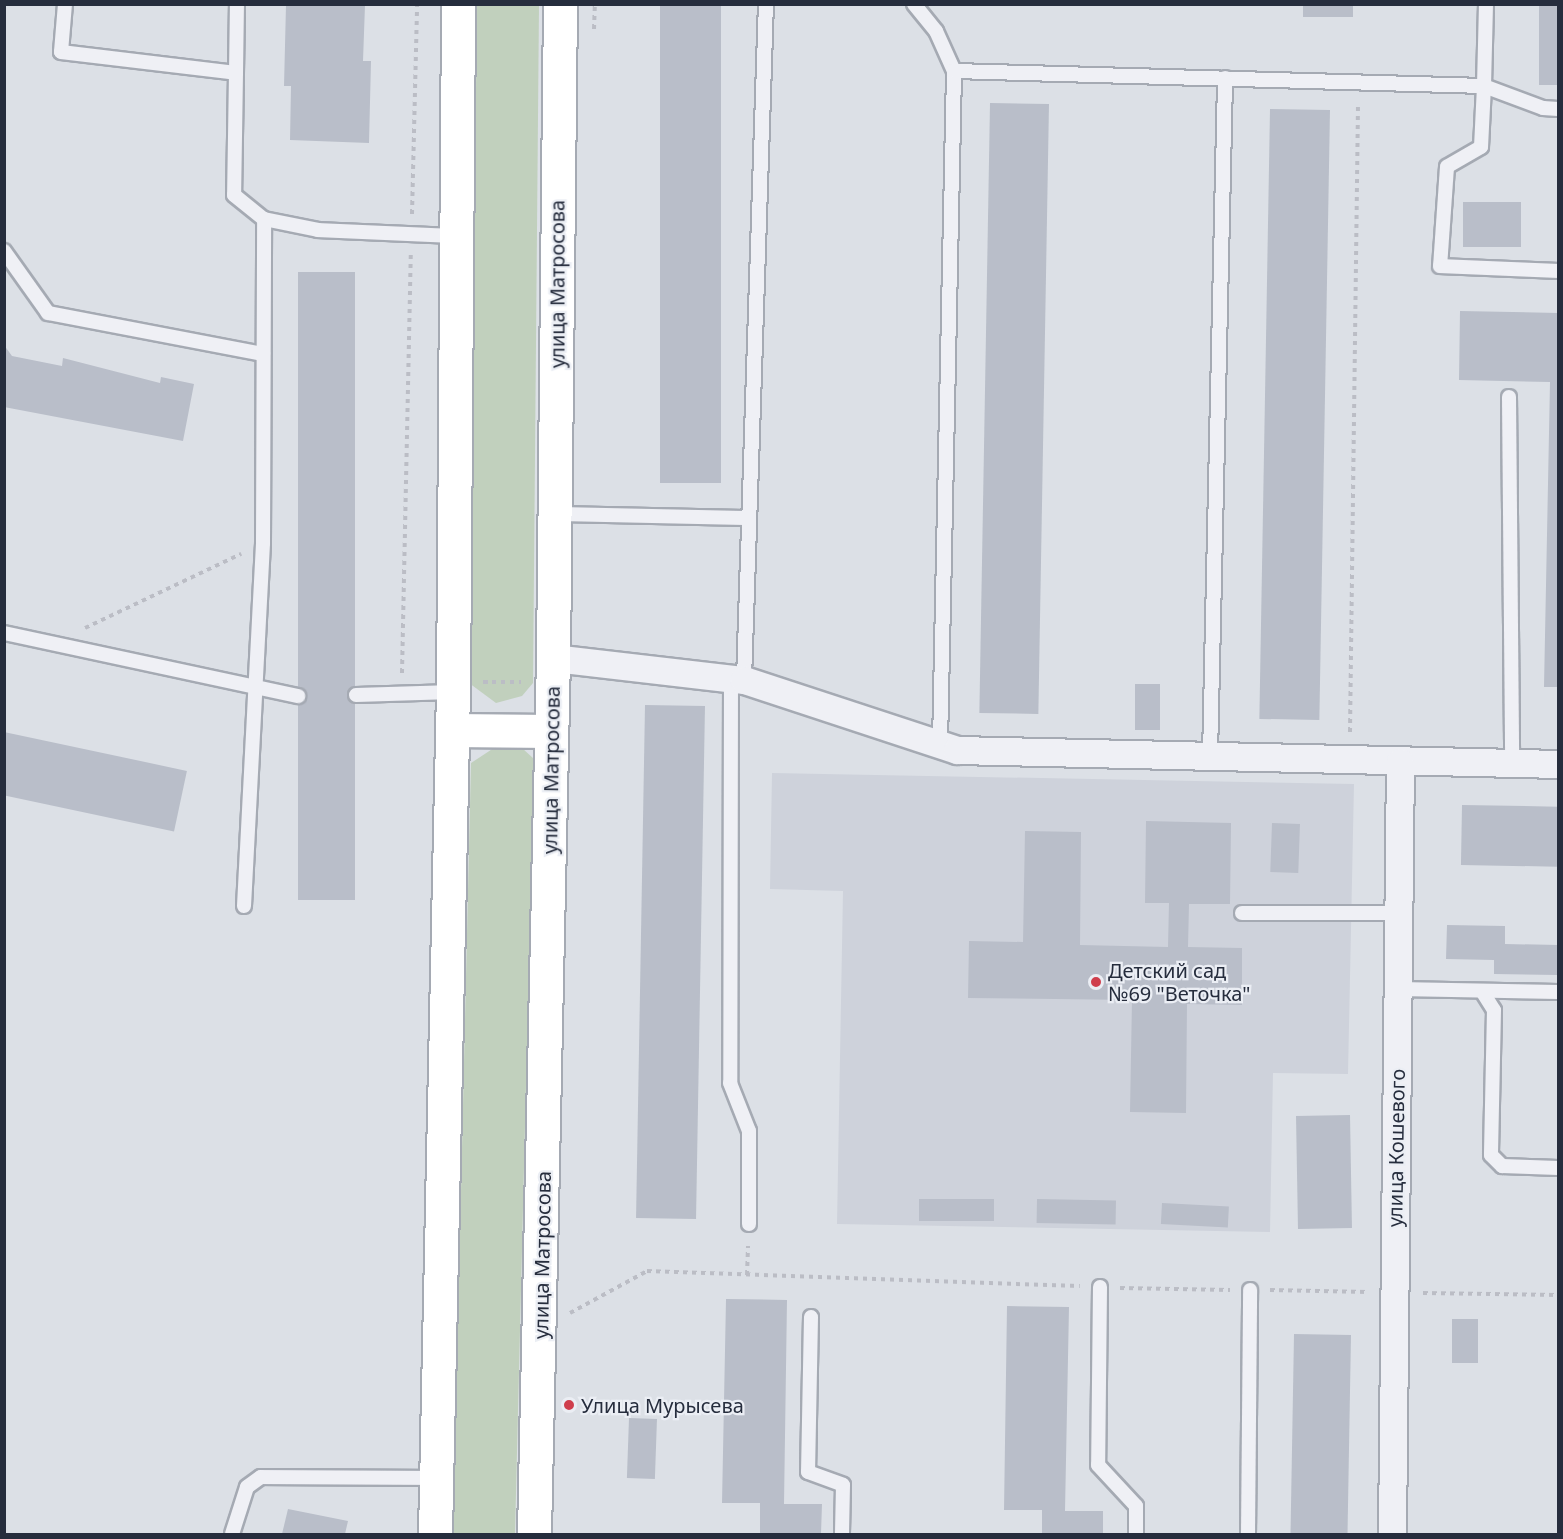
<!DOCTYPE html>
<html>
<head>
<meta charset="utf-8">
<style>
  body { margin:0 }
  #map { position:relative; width:1563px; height:1539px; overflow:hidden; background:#dce0e6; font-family:"Noto Sans",sans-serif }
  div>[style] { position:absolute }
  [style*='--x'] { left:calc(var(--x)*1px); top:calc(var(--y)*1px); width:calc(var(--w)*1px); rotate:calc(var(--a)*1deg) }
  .built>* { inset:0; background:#ced2db }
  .green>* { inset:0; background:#c1d0bd }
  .building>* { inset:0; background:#b9bec9; transform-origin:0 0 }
  .path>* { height:4px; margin-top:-2px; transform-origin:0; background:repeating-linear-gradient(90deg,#bbbdc5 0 4.5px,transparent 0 9px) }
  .roads { filter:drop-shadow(2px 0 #a5aab3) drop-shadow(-2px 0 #a5aab3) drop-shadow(0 2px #a5aab3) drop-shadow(0 -2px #a5aab3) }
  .lane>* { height:14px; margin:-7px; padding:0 7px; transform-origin:7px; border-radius:7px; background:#eff0f5 }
  .street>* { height:27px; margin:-13.5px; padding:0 13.5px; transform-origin:13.5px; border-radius:13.5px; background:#eff0f5 }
  .primary>* { height:33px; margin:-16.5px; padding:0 16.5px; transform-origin:16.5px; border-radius:16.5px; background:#fff }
  .dots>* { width:16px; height:16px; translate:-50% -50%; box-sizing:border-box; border:3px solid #ebeef4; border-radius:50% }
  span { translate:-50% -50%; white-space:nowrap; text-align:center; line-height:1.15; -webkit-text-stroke:4.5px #ebeef4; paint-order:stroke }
  .street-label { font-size:20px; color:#262d3d }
  .poi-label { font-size:20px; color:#262d3d }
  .left { translate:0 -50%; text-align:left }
  .frame { position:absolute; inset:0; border:6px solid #262d3d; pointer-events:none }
</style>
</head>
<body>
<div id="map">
  <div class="built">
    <div style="clip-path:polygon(772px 773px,1354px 784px,1348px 1074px,1273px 1073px,1270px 1232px,837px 1224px,843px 891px,770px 889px)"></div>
  </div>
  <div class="green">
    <div style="clip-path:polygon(477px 5px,539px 5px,533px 683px,522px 696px,496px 703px,469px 683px)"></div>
    <div style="clip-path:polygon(500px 744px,522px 748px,534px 759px,515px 1534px,453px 1534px,471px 763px)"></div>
  </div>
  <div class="building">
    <div style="left:660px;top:4px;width:61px;height:479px"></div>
    <div style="left:1303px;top:4px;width:50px;height:13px"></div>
    <div style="left:1539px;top:4px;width:19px;height:81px"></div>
    <div style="clip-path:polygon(286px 5px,365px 5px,363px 61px,371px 61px,369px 143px,290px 140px,291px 86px,284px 86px)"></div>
    <div style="left:990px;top:103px;width:59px;height:610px;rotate:1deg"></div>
    <div style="left:1270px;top:109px;width:60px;height:610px;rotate:1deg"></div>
    <div style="left:1463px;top:202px;width:58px;height:45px"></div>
    <div style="left:298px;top:272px;width:57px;height:628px"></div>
    <div style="clip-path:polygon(1460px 311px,1558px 313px,1558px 687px,1544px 687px,1550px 382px,1459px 380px)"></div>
    <div style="clip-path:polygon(4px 345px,12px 356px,62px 366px,63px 358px,160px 383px,161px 377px,194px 384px,183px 441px,4px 407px)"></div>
    <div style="left:1160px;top:684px;width:46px;height:25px;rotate:90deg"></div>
    <div style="left:645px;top:705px;width:60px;height:513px;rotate:1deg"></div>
    <div style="left:4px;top:732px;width:187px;height:62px;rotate:12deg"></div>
    <div style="left:1462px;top:805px;width:96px;height:60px;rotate:1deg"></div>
    <div style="clip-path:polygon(1146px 821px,1231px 823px,1230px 904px,1189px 904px,1188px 947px,1242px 948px,1242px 1005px,1187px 1004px,1186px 1113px,1130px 1112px,1132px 1000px,968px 998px,969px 941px,1023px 942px,1025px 831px,1081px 832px,1080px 945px,1168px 947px,1169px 903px,1145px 903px)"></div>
    <div style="left:1272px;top:823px;width:28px;height:49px;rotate:2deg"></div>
    <div style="clip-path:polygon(1447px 925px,1505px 926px,1505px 944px,1558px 945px,1558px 975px,1494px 974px,1494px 960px,1446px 959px)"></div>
    <div style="left:1350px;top:1115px;width:113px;height:54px;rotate:89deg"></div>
    <div style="left:919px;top:1199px;width:75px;height:22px"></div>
    <div style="left:1037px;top:1199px;width:79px;height:24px;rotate:1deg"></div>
    <div style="left:1162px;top:1203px;width:67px;height:21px;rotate:3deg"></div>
    <div style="clip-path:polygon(726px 1299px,787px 1300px,784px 1504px,822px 1504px,821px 1534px,760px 1534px,760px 1503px,722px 1503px)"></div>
    <div style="clip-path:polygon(1007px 1306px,1069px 1307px,1065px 1511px,1103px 1511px,1103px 1534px,1042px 1534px,1042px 1510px,1004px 1510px)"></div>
    <div style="left:1452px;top:1319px;width:26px;height:44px"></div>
    <div style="left:1294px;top:1334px;width:57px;height:200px;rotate:1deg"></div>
    <div style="left:629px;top:1418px;width:28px;height:60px;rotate:2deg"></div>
    <div style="clip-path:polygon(288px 1509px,348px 1521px,345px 1534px,282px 1534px)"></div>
  </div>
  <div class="path">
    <div style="--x:594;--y:29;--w:25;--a:-88"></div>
    <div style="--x:412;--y:214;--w:210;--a:-88.6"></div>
    <div style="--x:85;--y:628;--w:173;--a:-25.4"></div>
    <div style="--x:402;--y:673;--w:419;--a:-88.8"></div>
    <div style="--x:483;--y:682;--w:38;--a:0"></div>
    <div style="--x:1350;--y:732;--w:628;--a:-89.27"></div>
    <div style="--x:747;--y:1275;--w:29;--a:-88"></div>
    <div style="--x:1120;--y:1288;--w:110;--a:1"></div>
    <div style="--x:1270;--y:1290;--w:98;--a:1.2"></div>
    <div style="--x:1423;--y:1293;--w:135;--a:0.8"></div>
    <div style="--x:570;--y:1313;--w:88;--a:-28.6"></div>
    <div style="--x:647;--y:1271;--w:433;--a:2"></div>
  </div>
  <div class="roads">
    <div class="lane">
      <div style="--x:65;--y:4;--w:48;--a:94.8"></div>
      <div style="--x:61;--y:52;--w:176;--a:6.8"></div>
      <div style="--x:236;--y:73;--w:122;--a:90.9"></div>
      <div style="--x:234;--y:195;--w:38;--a:39"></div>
      <div style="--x:264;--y:219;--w:55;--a:11.5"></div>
      <div style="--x:318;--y:230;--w:140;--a:2.5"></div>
      <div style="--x:914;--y:4;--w:35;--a:51"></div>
      <div style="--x:936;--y:31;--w:44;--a:65.8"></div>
      <div style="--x:954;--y:71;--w:674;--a:91.19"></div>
      <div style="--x:954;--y:71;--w:530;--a:1.62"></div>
      <div style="--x:1484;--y:86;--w:82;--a:-88.6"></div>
      <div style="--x:236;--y:73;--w:69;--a:-89.2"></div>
      <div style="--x:1558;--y:109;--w:15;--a:-176"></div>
      <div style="--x:1543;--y:108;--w:63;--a:-159.6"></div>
      <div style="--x:1484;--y:86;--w:61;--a:92.8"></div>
      <div style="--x:1481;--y:147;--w:39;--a:150"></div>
      <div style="--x:1447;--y:167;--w:99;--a:94"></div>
      <div style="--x:1440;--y:266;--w:118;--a:2.4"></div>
      <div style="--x:4;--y:251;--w:76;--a:54.6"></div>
      <div style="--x:48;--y:313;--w:219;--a:10.8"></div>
      <div style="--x:1509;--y:397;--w:367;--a:89.5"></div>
      <div style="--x:555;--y:514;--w:194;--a:1.2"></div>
      <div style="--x:4;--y:633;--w:301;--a:12.1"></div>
      <div style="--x:731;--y:678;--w:405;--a:90.1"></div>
      <div style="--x:730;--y:1083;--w:52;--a:68.4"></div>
      <div style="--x:749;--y:1131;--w:93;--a:90"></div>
      <div style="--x:744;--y:680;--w:676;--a:-88.14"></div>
      <div style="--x:356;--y:695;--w:97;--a:-1.8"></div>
      <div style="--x:1210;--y:757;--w:679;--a:-88.73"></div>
      <div style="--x:244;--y:906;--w:363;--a:-87"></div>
      <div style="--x:263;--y:543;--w:324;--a:-89.8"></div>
      <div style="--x:1242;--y:913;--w:157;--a:0"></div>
      <div style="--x:1398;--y:989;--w:160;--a:1.1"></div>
      <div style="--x:1482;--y:991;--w:22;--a:58"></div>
      <div style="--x:1494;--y:1010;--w:145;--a:91.2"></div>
      <div style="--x:1491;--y:1155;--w:16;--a:45"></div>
      <div style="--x:1502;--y:1166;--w:56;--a:2"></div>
      <div style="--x:1100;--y:1287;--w:178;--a:90.6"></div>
      <div style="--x:1098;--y:1465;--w:56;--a:47.2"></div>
      <div style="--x:1136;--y:1506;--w:28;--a:90"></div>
      <div style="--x:811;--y:1317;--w:155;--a:91.1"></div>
      <div style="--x:808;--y:1472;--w:37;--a:20"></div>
      <div style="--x:843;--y:1485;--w:49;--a:91.2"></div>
      <div style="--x:232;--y:1534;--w:49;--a:-72.3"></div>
      <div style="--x:247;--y:1487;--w:17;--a:-36"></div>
      <div style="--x:261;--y:1477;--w:175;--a:0.3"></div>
      <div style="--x:1248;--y:1534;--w:244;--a:-89.5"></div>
    </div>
    <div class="street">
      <div style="--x:553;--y:658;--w:192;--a:6.6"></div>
      <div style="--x:744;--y:680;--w:224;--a:18.2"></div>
      <div style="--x:957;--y:750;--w:601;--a:1.33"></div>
      <div style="--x:1392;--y:1534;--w:772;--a:-89.41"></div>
    </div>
    <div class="primary">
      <div style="--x:452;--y:730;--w:99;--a:0.6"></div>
      <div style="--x:435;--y:1534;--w:842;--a:-88.78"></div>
      <div style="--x:453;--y:692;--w:688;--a:-89.58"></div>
      <div style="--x:534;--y:1534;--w:876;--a:-88.76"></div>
      <div style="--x:553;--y:658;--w:654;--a:-89.39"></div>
    </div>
  </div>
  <div class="dots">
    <div style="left:1096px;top:982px;background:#cf3e4c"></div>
    <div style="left:569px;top:1405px;background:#cf3e4c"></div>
  </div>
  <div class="street-label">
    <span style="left:557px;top:284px;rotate:-90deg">улица Матросова</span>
    <span style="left:551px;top:770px;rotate:-89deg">улица Матросова</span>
    <span style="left:1396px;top:1148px;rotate:-89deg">улица Кошевого</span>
    <span style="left:542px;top:1255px;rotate:-89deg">улица Матросова</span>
  </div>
  <div class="poi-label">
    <span class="left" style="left:1108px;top:982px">Детский сад<br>№69 "Веточка"</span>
    <span class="left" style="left:581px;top:1405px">Улица Мурысева</span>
  </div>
  <div class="frame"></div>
</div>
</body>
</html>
